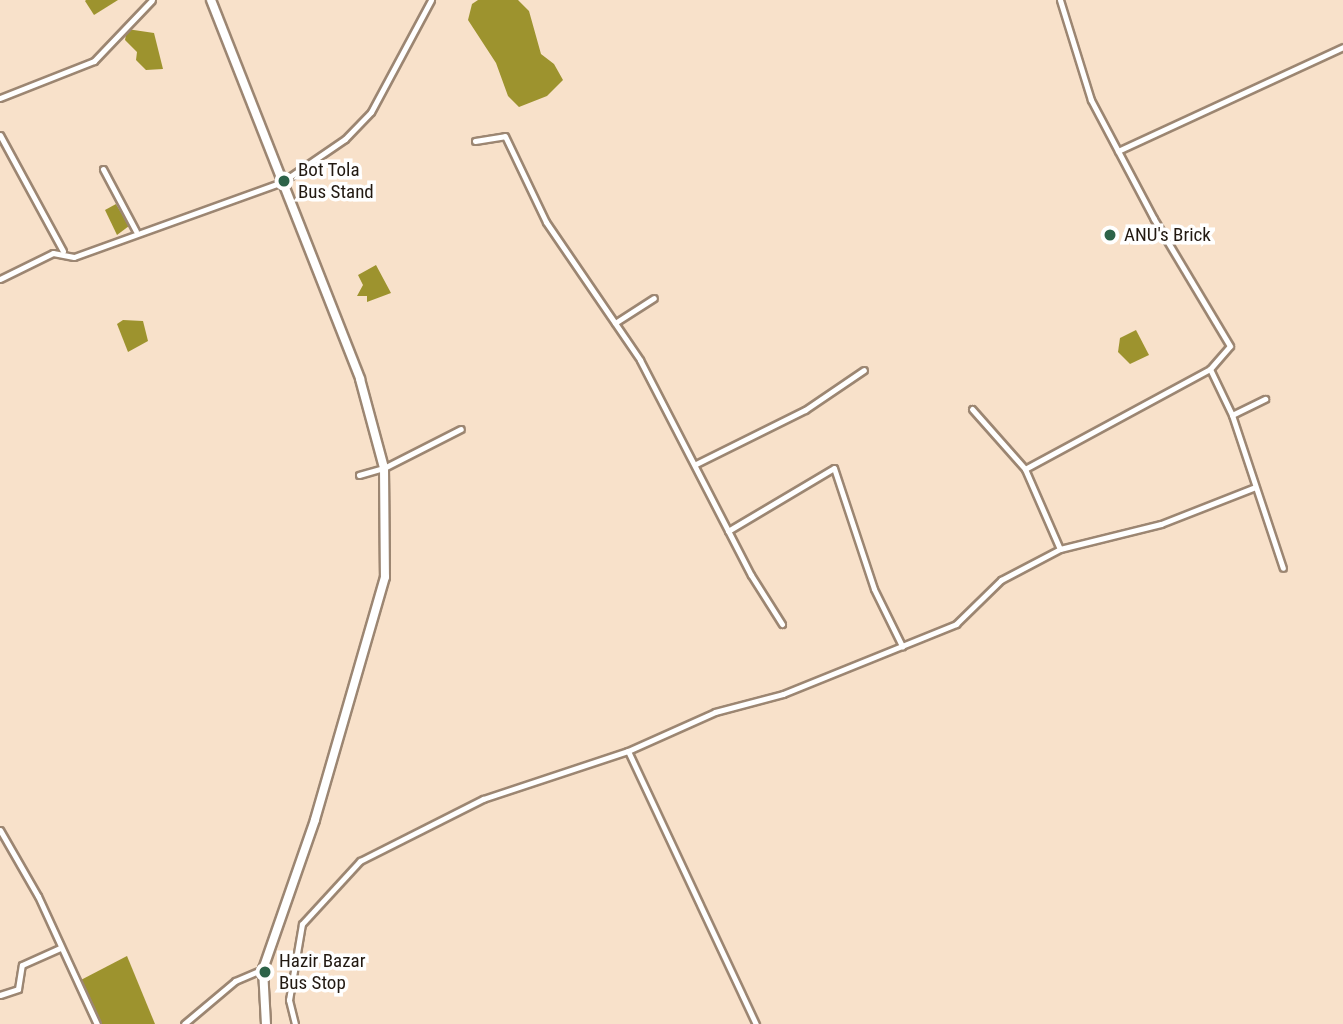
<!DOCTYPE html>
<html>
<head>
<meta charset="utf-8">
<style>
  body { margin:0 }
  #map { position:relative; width:1343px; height:1024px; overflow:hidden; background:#f8e1ca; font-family:"Roboto Condensed",sans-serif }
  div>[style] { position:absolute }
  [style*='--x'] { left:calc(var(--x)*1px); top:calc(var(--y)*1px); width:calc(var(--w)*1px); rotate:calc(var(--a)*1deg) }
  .water>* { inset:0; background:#9d932e }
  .roads { filter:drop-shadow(2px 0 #9c8672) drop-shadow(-2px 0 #9c8672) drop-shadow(0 2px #9c8672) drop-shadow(0 -2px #9c8672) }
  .street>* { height:5px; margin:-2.5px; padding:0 2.5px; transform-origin:2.5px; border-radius:2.5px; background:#fff }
  .secondary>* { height:8px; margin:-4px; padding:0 4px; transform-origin:4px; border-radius:4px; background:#fff }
  .dots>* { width:19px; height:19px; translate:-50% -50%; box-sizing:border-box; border:4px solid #fff; border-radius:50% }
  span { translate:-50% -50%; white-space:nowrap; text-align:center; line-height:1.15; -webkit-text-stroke:7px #fff; paint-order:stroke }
  .poi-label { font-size:19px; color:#221911 }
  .left { translate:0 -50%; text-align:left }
</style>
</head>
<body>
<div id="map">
  <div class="water">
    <div style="clip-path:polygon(118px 0,94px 15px,85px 1px,86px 0)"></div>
    <div style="clip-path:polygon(478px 0,518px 0,529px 11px,541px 54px,554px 64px,563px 80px,547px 96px,519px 107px,508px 96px,496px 63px,468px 20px,472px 4px)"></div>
    <div style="clip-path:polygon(127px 29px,154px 33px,163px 69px,146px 70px,136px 60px,137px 52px,125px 40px)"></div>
    <div style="clip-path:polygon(116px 204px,129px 226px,117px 235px,105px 210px)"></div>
    <div style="clip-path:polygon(376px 265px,391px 293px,367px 302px,367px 296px,357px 296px,363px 285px,358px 275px)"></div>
    <div style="clip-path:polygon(123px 320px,143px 321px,148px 341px,128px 352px,117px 324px)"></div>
    <div style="clip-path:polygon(1136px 330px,1149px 355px,1130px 364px,1118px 352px,1120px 338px)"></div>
    <div style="clip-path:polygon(127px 956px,155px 1024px,99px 1024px,77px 982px)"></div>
  </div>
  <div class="roads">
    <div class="street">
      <div style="--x:0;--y:98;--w:101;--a:-21.5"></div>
      <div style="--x:94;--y:61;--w:84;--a:-46.4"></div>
      <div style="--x:0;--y:135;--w:132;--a:61.5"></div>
      <div style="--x:475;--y:141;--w:30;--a:-9"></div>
      <div style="--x:505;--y:136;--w:95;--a:64.5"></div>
      <div style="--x:546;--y:222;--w:167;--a:55.7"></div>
      <div style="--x:640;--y:360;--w:242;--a:62.7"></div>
      <div style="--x:751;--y:575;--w:58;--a:57.7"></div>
      <div style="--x:1118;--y:151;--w:248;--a:-24.8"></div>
      <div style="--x:103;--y:169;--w:70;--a:62"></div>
      <div style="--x:0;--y:279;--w:59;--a:-26.1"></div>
      <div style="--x:53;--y:253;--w:21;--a:11"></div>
      <div style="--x:74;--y:257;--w:221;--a:-19.8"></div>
      <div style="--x:282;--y:182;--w:76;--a:-34.3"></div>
      <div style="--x:345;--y:139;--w:37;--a:-46"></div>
      <div style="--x:371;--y:112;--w:127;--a:-61.8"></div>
      <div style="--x:615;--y:323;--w:46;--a:-32.7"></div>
      <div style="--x:1210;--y:369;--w:51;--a:64.4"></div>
      <div style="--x:1232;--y:415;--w:161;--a:71.6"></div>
      <div style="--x:972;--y:409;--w:80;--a:48.5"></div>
      <div style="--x:1025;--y:469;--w:87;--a:66.4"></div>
      <div style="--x:1232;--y:415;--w:37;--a:-26"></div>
      <div style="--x:696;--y:464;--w:122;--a:-26.4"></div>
      <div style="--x:805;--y:410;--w:71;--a:-34.1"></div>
      <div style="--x:1025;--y:469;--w:210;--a:-28.4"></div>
      <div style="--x:1210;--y:369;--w:30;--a:-49"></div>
      <div style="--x:1230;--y:346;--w:148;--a:-120.9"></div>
      <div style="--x:1154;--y:219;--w:135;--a:-117.9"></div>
      <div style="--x:1091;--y:100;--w:105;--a:-107.2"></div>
      <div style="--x:359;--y:475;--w:26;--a:-16"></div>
      <div style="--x:384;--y:468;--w:86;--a:-26.9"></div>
      <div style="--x:728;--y:531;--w:123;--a:-30.7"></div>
      <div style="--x:834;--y:468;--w:127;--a:71.7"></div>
      <div style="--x:874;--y:589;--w:64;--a:63.8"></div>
      <div style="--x:628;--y:751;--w:302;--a:64.9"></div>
      <div style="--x:0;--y:830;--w:76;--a:60.1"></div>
      <div style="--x:38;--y:896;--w:141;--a:65.3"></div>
      <div style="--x:0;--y:995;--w:19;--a:-18"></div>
      <div style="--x:18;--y:989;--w:24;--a:-81"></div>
      <div style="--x:22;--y:965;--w:42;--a:-24.1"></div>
      <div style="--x:184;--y:1024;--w:67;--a:-40.1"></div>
      <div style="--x:235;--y:981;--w:30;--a:-23"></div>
      <div style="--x:295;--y:1024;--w:25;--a:-104"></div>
      <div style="--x:289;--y:1000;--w:77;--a:-80.3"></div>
      <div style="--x:302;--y:924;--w:86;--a:-47.4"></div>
      <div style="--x:360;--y:861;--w:138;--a:-26.8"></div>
      <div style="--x:483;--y:799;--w:153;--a:-18.3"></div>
      <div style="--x:628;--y:751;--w:95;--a:-24.1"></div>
      <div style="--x:715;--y:712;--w:70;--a:-14.8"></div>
      <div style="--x:783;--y:694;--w:187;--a:-22"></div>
      <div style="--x:956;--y:624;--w:63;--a:-44.4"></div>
      <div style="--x:1001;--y:580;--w:67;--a:-27.7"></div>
      <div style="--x:1060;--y:549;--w:104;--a:-13.9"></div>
      <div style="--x:1161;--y:524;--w:99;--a:-21.4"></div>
    </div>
    <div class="secondary">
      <div style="--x:211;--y:0;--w:407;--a:68.5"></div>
      <div style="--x:360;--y:379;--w:92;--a:74.9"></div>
      <div style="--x:384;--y:468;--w:109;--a:89.5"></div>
      <div style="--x:385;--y:577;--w:253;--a:106.1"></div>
      <div style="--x:315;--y:820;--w:158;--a:109.2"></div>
      <div style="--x:263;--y:969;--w:55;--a:86.9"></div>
    </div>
  </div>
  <div class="dots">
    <div style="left:284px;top:181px;background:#2d6349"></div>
    <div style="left:1110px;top:235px;background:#2d6349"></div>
    <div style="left:265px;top:972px;background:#2d6349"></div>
  </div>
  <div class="poi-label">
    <span class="left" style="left:298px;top:181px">Bot Tola<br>Bus Stand</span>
    <span class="left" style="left:1124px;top:235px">ANU's Brick</span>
    <span class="left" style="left:279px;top:972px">Hazir Bazar<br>Bus Stop</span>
  </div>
</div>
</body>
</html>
